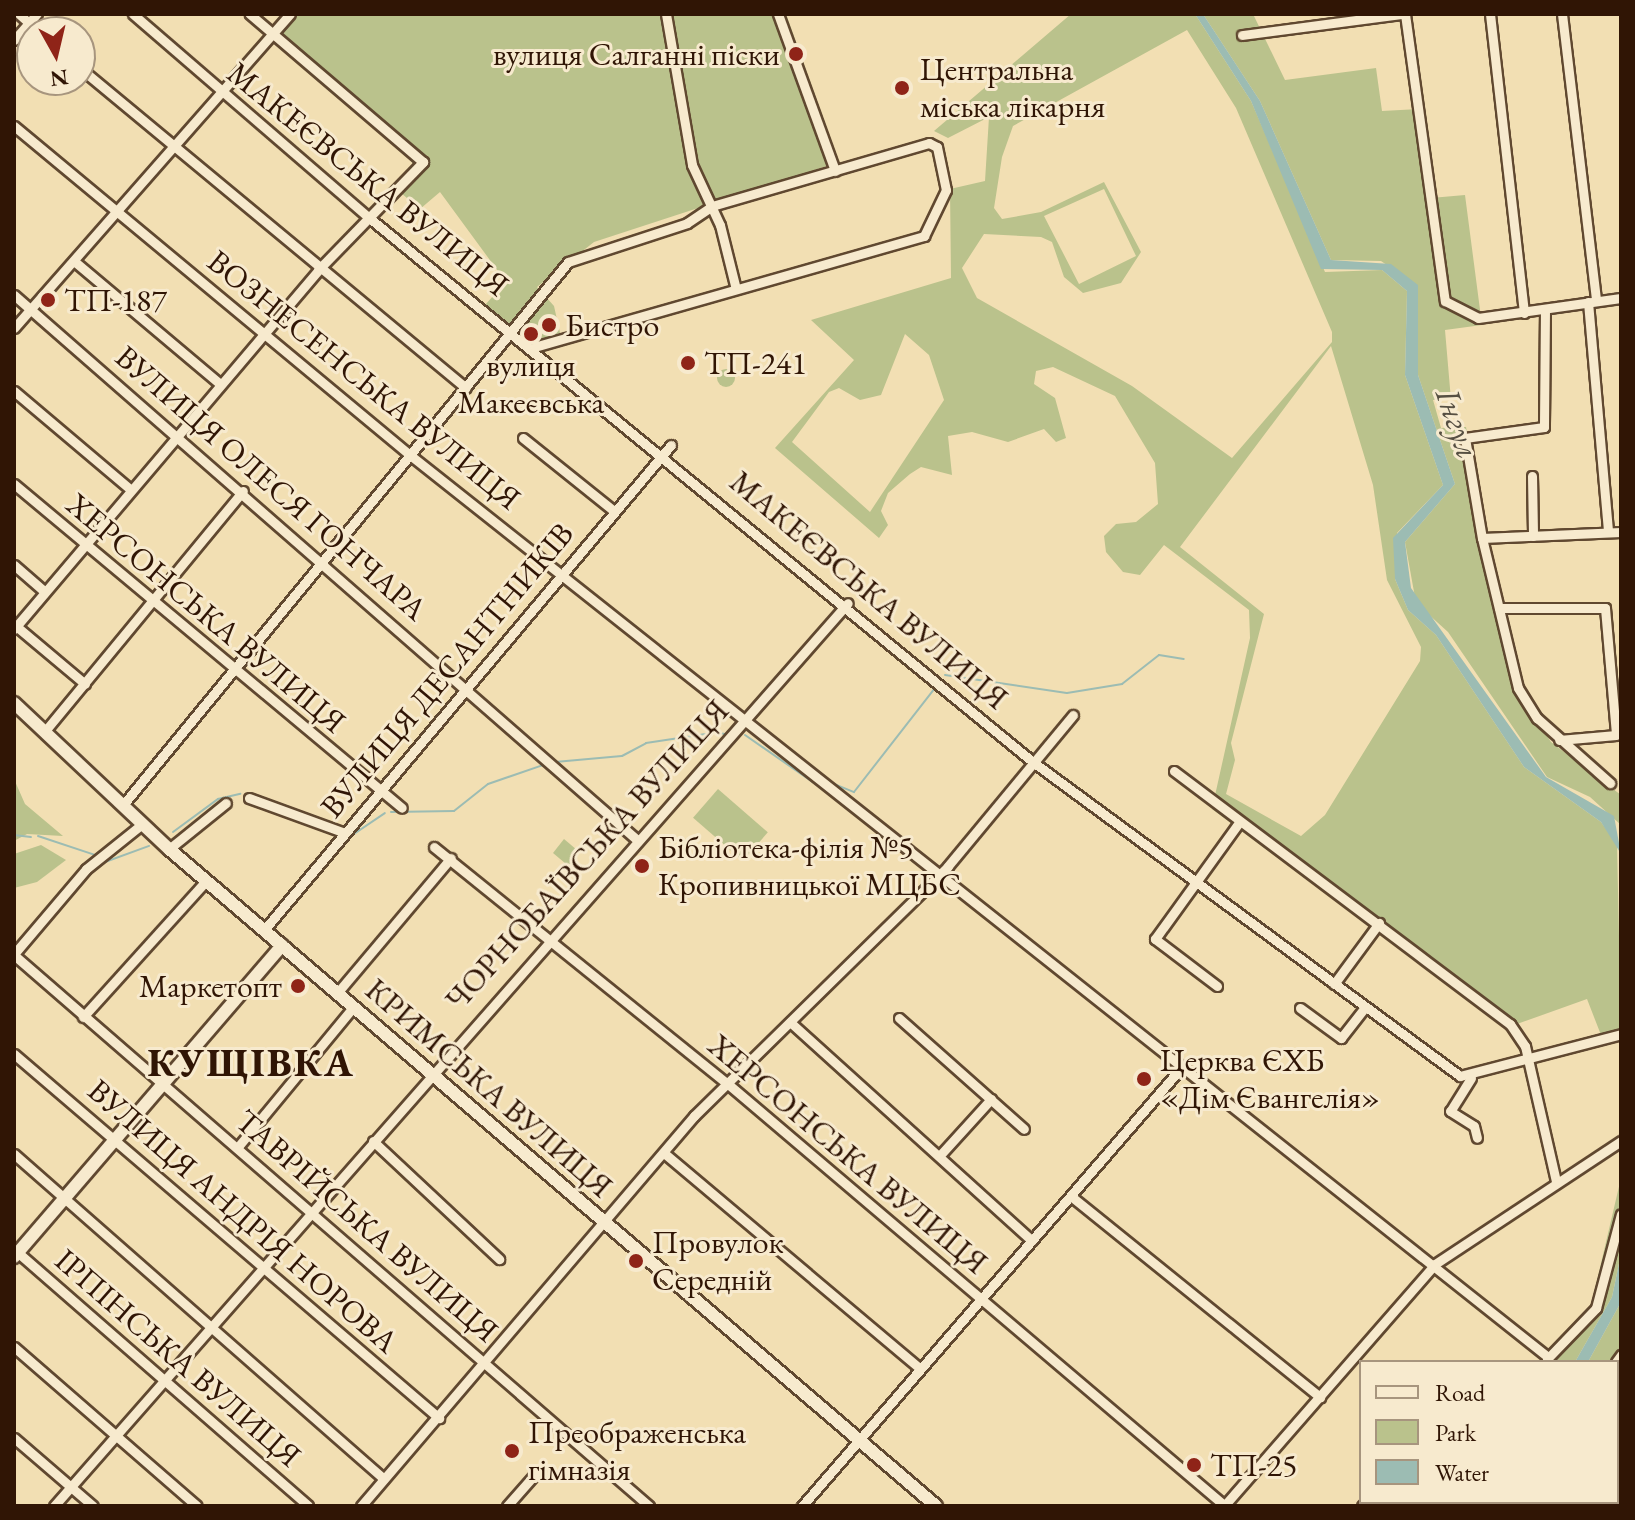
<!DOCTYPE html>
<html>
<head>
<meta charset="utf-8">
<style>
  body { margin:0 }
  #map { position:relative; width:1635px; height:1520px; overflow:hidden; background:#f2dfb3; font-family:"EB Garamond",serif }
  div>[style] { position:absolute }
  [style*='--x'] { left:calc(var(--x)*1px); top:calc(var(--y)*1px); width:calc(var(--w)*1px); rotate:calc(var(--a)*1deg) }
  .green>* { inset:0; background:#bac28c; transform-origin:0 0 }
  .round { border-radius:50% }
  .water>* { inset:0; background:#9cbcb3 }
  .stream>* { height:2px; margin:-1px; padding:0 1px; transform-origin:1px; border-radius:1px; background:#9cbcb3 }
  .roads { filter:drop-shadow(2px 0 #604830) drop-shadow(-2px 0 #604830) drop-shadow(0 2px #604830) drop-shadow(0 -2px #604830) }
  .street>* { height:9px; margin:-4.5px; padding:0 4.5px; transform-origin:4.5px; border-radius:4.5px; background:#f7eace }
  .secondary>* { height:12px; margin:-6px; padding:0 6px; transform-origin:6px; border-radius:6px; background:#f7eace }
  .dots>* { width:22px; height:22px; translate:-50% -50%; box-sizing:border-box; border:4px solid #f7eace; border-radius:50% }
  span { translate:-50% -50%; white-space:nowrap; text-align:center; line-height:1.15; -webkit-text-stroke:6px #f7eace; paint-order:stroke }
  .poi-label { font-size:32px; color:#301505 }
  .right { translate:-100% -50%; text-align:right }
  .left { translate:0 -50%; text-align:left }
  .street-label { font-size:32px; color:#301505 }
  .water-label { font-size:34px; color:#564f42; font-style:italic }
  .district-label { font-size:40px; color:#301505; font-weight:700; letter-spacing:2px }
  .frame { position:absolute; inset:0; border:16px solid #301505; pointer-events:none }
  .legend { position:absolute; left:1359px; top:1360px; width:260px; height:144px; box-sizing:border-box; background:#f7eace; border:2px solid #a7957e; margin:0; padding:10px 14px; list-style:none; font-size:24px; color:#301505 }
  .legend li { display:flex; align-items:center; gap:16px; height:40px }
  .legend b { width:40px; border:2px solid #a7957e }
  .north { position:absolute; left:16px; top:16px; width:80px; height:80px; box-sizing:border-box; background:#f7eace; border:2px solid #a7957e; border-radius:50%; rotate:172deg; font-size:22px; font-weight:700; line-height:32px; text-align:center; color:#301505 }
  .north::after { content:''; display:block; margin:auto; width:28px; height:36px; background:#8f2418; clip-path:polygon(50% 0,100% 100%,50% 72%,0 100%) }
</style>
</head>
<body>
<div id="map">
  <div class="green">
    <div style="clip-path:polygon(286px 14px,786px 14px,839px 162px,594px 242px,537px 287px,554px 306px,560px 333px,530px 343px,484px 306px,506px 282px,440px 192px,420px 209px,401px 193px,417px 173px,409px 156px,263px 34px)"></div>
    <div style="clip-path:polygon(evenodd,1071px 14px,1195px 14px,1251px 101px,1325px 272px,1382px 270px,1407px 291px,1405px 375px,1443px 485px,1397px 533px,1395px 579px,1408px 610px,1436px 635px,1524px 767px,1601px 822px,1617px 844px,1621px 1028px,1601px 1035px,1587px 999px,1506px 1028px,1212px 809px,1250px 638px,1249px 610px,1164px 545px,1140px 575px,1123px 572px,1106px 552px,1104px 536px,1116px 524px,1136px 522px,1158px 504px,1155px 463px,1115px 396px,1053px 367px,1036px 371px,1034px 384px,1055px 398px,1066px 438px,1056px 442px,1044px 429px,1008px 442px,972px 432px,948px 436px,952px 475px,921px 467px,910px 474px,888px 493px,881px 511px,888px 525px,879px 538px,775px 448px,854px 360px,811px 320px,951px 278px,950px 189px,985px 181px,989px 117px,948px 138px,934px 131px,1071px 14px,1187px 30px,1236px 108px,1332px 332px,1332px 342px,1232px 458px,1132px 386px,977px 298px,962px 268px,984px 234px,1041px 237px,1052px 242px,1064px 277px,1083px 293px,1121px 283px,1141px 252px,1104px 182px,1041px 212px,1002px 219px,994px 208px,1002px 157px,1013px 126px,1187px 30px,1071px 14px,1104px 189px,1136px 256px,1079px 284px,1044px 216px,1104px 189px,1071px 14px,905px 334px,929px 355px,944px 400px,870px 512px,792px 442px,829px 392px,839px 388px,860px 400px,881px 395px,905px 334px,1071px 14px,1331px 346px,1373px 485px,1387px 580px,1421px 647px,1420px 661px,1325px 815px,1301px 836px,1226px 794px,1235px 760px,1231px 743px,1264px 614px,1180px 547px,1331px 346px)"></div>
    <div style="clip-path:polygon(1203px 14px,1253px 14px,1285px 80px,1376px 68px,1382px 111px,1419px 109px,1431px 198px,1465px 195px,1482px 325px,1445px 330px,1451px 400px,1433px 400px,1441px 428px,1466px 427px,1515px 688px,1551px 742px,1621px 795px,1621px 825px,1590px 797px,1547px 777px,1448px 632px,1416px 603px,1405px 542px,1455px 484px,1418px 375px,1418px 286px,1381px 261px,1331px 260px,1260px 101px)"></div>
    <div class="round" style="left:717px;top:369px;width:18px;height:18px"></div>
    <div style="clip-path:polygon(14px 779px,25px 804px,63px 836px,27px 834px,14px 841px)"></div>
    <div style="left:718px;top:789px;width:66px;height:38px;rotate:41deg"></div>
    <div style="clip-path:polygon(564px 839px,577px 850px,572px 869px,553px 853px)"></div>
    <div style="clip-path:polygon(41px 845px,66px 860px,37px 882px,14px 888px,14px 854px)"></div>
    <div style="clip-path:polygon(1621px 1178px,1621px 1254px,1612px 1297px,1575px 1362px,1541px 1362px,1591px 1306px)"></div>
    <div style="clip-path:polygon(1621px 1302px,1621px 1351px,1611px 1362px,1588px 1362px)"></div>
  </div>
  <div class="water">
    <div style="clip-path:polygon(1195px 14px,1203px 14px,1260px 101px,1331px 260px,1391px 264px,1418px 285px,1418px 375px,1455px 484px,1405px 542px,1411px 588px,1546px 777px,1614px 816px,1621px 854px,1601px 822px,1524px 767px,1436px 635px,1408px 610px,1395px 579px,1393px 538px,1443px 485px,1405px 375px,1407px 291px,1382px 270px,1321px 269px,1251px 101px)"></div>
    <div style="clip-path:polygon(1621px 1254px,1621px 1302px,1588px 1362px,1575px 1362px,1612px 1297px)"></div>
  </div>
  <div class="stream">
    <div style="--x:945;--y:675;--w:123;--a:8.4"></div>
    <div style="--x:1067;--y:693;--w:56;--a:-9.3"></div>
    <div style="--x:1122;--y:684;--w:47;--a:-38.1"></div>
    <div style="--x:1159;--y:655;--w:25;--a:9"></div>
    <div style="--x:719;--y:733;--w:6;--a:9"></div>
    <div style="--x:745;--y:735;--w:88;--a:34.8"></div>
    <div style="--x:555;--y:762;--w:67;--a:-5.1"></div>
    <div style="--x:622;--y:756;--w:27;--a:-28"></div>
    <div style="--x:646;--y:743;--w:67;--a:-8.6"></div>
    <div style="--x:829;--y:782;--w:27;--a:22"></div>
    <div style="--x:854;--y:792;--w:132;--a:-52.1"></div>
    <div style="--x:264;--y:808;--w:53;--a:19.8"></div>
    <div style="--x:391;--y:812;--w:63;--a:-0.9"></div>
    <div style="--x:454;--y:811;--w:43;--a:-38.5"></div>
    <div style="--x:488;--y:784;--w:61;--a:-19"></div>
    <div style="--x:173;--y:832;--w:56;--a:-36.3"></div>
    <div style="--x:218;--y:799;--w:23;--a:-13"></div>
    <div style="--x:14;--y:835;--w:17;--a:7"></div>
    <div style="--x:38;--y:836;--w:63;--a:18.4"></div>
    <div style="--x:345;--y:840;--w:48;--a:-34"></div>
    <div style="--x:105;--y:862;--w:47;--a:-20"></div>
  </div>
  <div class="roads">
    <div class="street">
      <div style="--x:19;--y:14;--w:27;--a:42"></div>
      <div style="--x:133;--y:14;--w:309;--a:40.8"></div>
      <div style="--x:367;--y:216;--w:861;--a:39.35"></div>
      <div style="--x:1033;--y:762;--w:530;--a:36.33"></div>
      <div style="--x:1460;--y:1076;--w:166;--a:-14.6"></div>
      <div style="--x:666;--y:14;--w:153;--a:80.2"></div>
      <div style="--x:692;--y:165;--w:66;--a:65"></div>
      <div style="--x:720;--y:225;--w:66;--a:76"></div>
      <div style="--x:778;--y:14;--w:167;--a:70"></div>
      <div style="--x:1405;--y:14;--w:290;--a:82.1"></div>
      <div style="--x:1445;--y:301;--w:37;--a:27"></div>
      <div style="--x:1478;--y:318;--w:144;--a:-8"></div>
      <div style="--x:1490;--y:14;--w:301;--a:83.5"></div>
      <div style="--x:1562;--y:14;--w:288;--a:83.2"></div>
      <div style="--x:1242;--y:35;--w:160;--a:-7.5"></div>
      <div style="--x:14;--y:40;--w:35;--a:-49"></div>
      <div style="--x:80;--y:68;--w:501;--a:39.66"></div>
      <div style="--x:14;--y:126;--w:515;--a:39.72"></div>
      <div style="--x:410;--y:455;--w:1452;--a:38.4"></div>
      <div style="--x:74;--y:261;--w:191;--a:40.1"></div>
      <div style="--x:14;--y:295;--w:826;--a:41.17"></div>
      <div style="--x:1588;--y:302;--w:231;--a:85"></div>
      <div style="--x:1545;--y:309;--w:118;--a:90.5"></div>
      <div style="--x:1544;--y:427;--w:80;--a:172.1"></div>
      <div style="--x:1465;--y:438;--w:101;--a:80.4"></div>
      <div style="--x:1482;--y:538;--w:139;--a:-2.5"></div>
      <div style="--x:14;--y:328;--w:418;--a:-48.7"></div>
      <div style="--x:14;--y:391;--w:152;--a:40.2"></div>
      <div style="--x:523;--y:438;--w:117;--a:38.7"></div>
      <div style="--x:1532;--y:476;--w:60;--a:89"></div>
      <div style="--x:14;--y:484;--w:505;--a:39.86"></div>
      <div style="--x:1482;--y:538;--w:154;--a:76.5"></div>
      <div style="--x:1518;--y:688;--w:36;--a:58"></div>
      <div style="--x:1537;--y:718;--w:98;--a:41.7"></div>
      <div style="--x:14;--y:565;--w:40;--a:41"></div>
      <div style="--x:1499;--y:608;--w:106;--a:0"></div>
      <div style="--x:1605;--y:608;--w:127;--a:85"></div>
      <div style="--x:1616;--y:735;--w:57;--a:175"></div>
      <div style="--x:16;--y:626;--w:90;--a:40"></div>
      <div style="--x:14;--y:629;--w:470;--a:-49.7"></div>
      <div style="--x:318;--y:270;--w:151;--a:-45.8"></div>
      <div style="--x:423;--y:162;--w:228;--a:-139.5"></div>
      <div style="--x:45;--y:731;--w:311;--a:-50.5"></div>
      <div style="--x:1174;--y:771;--w:421;--a:37"></div>
      <div style="--x:1510;--y:1024;--w:27;--a:56"></div>
      <div style="--x:1525;--y:1046;--w:139;--a:77.1"></div>
      <div style="--x:249;--y:798;--w:102;--a:20"></div>
      <div style="--x:122;--y:806;--w:703;--a:-50.65"></div>
      <div style="--x:568;--y:262;--w:125;--a:-18.1"></div>
      <div style="--x:687;--y:223;--w:30;--a:-34"></div>
      <div style="--x:712;--y:206;--w:226;--a:-16.2"></div>
      <div style="--x:929;--y:143;--w:9;--a:27"></div>
      <div style="--x:937;--y:147;--w:44;--a:78.2"></div>
      <div style="--x:946;--y:190;--w:51;--a:115.6"></div>
      <div style="--x:924;--y:236;--w:405;--a:164.1"></div>
      <div style="--x:434;--y:847;--w:378;--a:38.9"></div>
      <div style="--x:728;--y:1084;--w:652;--a:40.33"></div>
      <div style="--x:169;--y:849;--w:73;--a:-38.9"></div>
      <div style="--x:264;--y:930;--w:633;--a:-50"></div>
      <div style="--x:14;--y:954;--w:111;--a:-49.7"></div>
      <div style="--x:86;--y:869;--w:72;--a:-38.8"></div>
      <div style="--x:14;--y:955;--w:841;--a:40.95"></div>
      <div style="--x:1334;--y:984;--w:76;--a:-53.6"></div>
      <div style="--x:1217;--y:986;--w:78;--a:-142.8"></div>
      <div style="--x:1155;--y:939;--w:145;--a:-54.2"></div>
      <div style="--x:338;--y:992;--w:175;--a:-49.9"></div>
      <div style="--x:1300;--y:1008;--w:51;--a:36.2"></div>
      <div style="--x:1341;--y:1038;--w:39;--a:-52"></div>
      <div style="--x:83;--y:1017;--w:183;--a:-47.9"></div>
      <div style="--x:899;--y:1018;--w:167;--a:41.6"></div>
      <div style="--x:790;--y:1022;--w:326;--a:42.1"></div>
      <div style="--x:14;--y:1054;--w:560;--a:40.58"></div>
      <div style="--x:1471;--y:1078;--w:39;--a:122"></div>
      <div style="--x:1450;--y:1111;--w:28;--a:32"></div>
      <div style="--x:1474;--y:1126;--w:12;--a:76"></div>
      <div style="--x:373;--y:1141;--w:173;--a:43.1"></div>
      <div style="--x:237;--y:1148;--w:184;--a:-50.5"></div>
      <div style="--x:664;--y:1153;--w:334;--a:40.1"></div>
      <div style="--x:942;--y:1153;--w:73;--a:-47.8"></div>
      <div style="--x:14;--y:1154;--w:492;--a:41.3"></div>
      <div style="--x:1072;--y:1197;--w:319;--a:38.9"></div>
      <div style="--x:15;--y:1250;--w:389;--a:41.1"></div>
      <div style="--x:14;--y:1347;--w:242;--a:41"></div>
      <div style="--x:1547;--y:1359;--w:71;--a:-46.1"></div>
      <div style="--x:1596;--y:1308;--w:97;--a:-75.1"></div>
      <div style="--x:1616;--y:1362;--w:9;--a:-54"></div>
      <div style="--x:1617;--y:1405;--w:5;--a:37"></div>
      <div style="--x:14;--y:1438;--w:104;--a:40.7"></div>
      <div style="--x:1495;--y:1502;--w:6;--a:45"></div>
      <div style="--x:54;--y:1506;--w:1202;--a:-48.68"></div>
      <div style="--x:361;--y:1506;--w:513;--a:-49.51"></div>
      <div style="--x:694;--y:1116;--w:356;--a:-44.5"></div>
      <div style="--x:948;--y:866;--w:196;--a:-50.4"></div>
      <div style="--x:507;--y:1506;--w:45;--a:-48.6"></div>
      <div style="--x:802;--y:1506;--w:579;--a:-49.13"></div>
      <div style="--x:1224;--y:1506;--w:321;--a:-48.9"></div>
      <div style="--x:1435;--y:1264;--w:223;--a:-33.5"></div>
      <div style="--x:1362;--y:1506;--w:6;--a:-45"></div>
      <div style="--x:1436;--y:1506;--w:4;--a:-76"></div>
    </div>
    <div class="secondary">
      <div style="--x:14;--y:703;--w:213;--a:43.3"></div>
      <div style="--x:169;--y:849;--w:1010;--a:40.58"></div>
      <div style="--x:14;--y:1257;--w:411;--a:-49.3"></div>
    </div>
  </div>
  <div class="dots">
    <div style="left:796px;top:54px;background:#8f2418"></div>
    <div style="left:902px;top:88px;background:#8f2418"></div>
    <div style="left:48px;top:300px;background:#8f2418"></div>
    <div style="left:549px;top:325px;background:#8f2418"></div>
    <div style="left:531px;top:334px;background:#8f2418"></div>
    <div style="left:688px;top:363px;background:#8f2418"></div>
    <div style="left:642px;top:866px;background:#8f2418"></div>
    <div style="left:298px;top:986px;background:#8f2418"></div>
    <div style="left:1144px;top:1079px;background:#8f2418"></div>
    <div style="left:636px;top:1261px;background:#8f2418"></div>
    <div style="left:512px;top:1451px;background:#8f2418"></div>
    <div style="left:1194px;top:1465px;background:#8f2418"></div>
  </div>
  <div class="poi-label">
    <span class="right" style="left:780px;top:54px">вулиця Салганні піски</span>
    <span class="left" style="left:920px;top:88px">Центральна<br>міська лікарня</span>
    <span class="left" style="left:64px;top:300px">ТП-187</span>
    <span class="left" style="left:565px;top:325px">Бистро</span>
    <span class="left" style="left:704px;top:363px">ТП-241</span>
    <span style="left:531px;top:384px">вулиця<br>Макеєвська</span>
    <span class="left" style="left:658px;top:866px">Бібліотека-філія №5<br>Кропивницької МЦБС</span>
    <span class="right" style="left:282px;top:986px">Маркетопт</span>
    <span class="left" style="left:1160px;top:1079px">Церква ЄХБ<br>«Дім Євангелія»</span>
    <span class="left" style="left:652px;top:1261px">Провулок<br>Середній</span>
    <span class="left" style="left:528px;top:1451px">Преображенська<br>гімназія</span>
    <span class="left" style="left:1210px;top:1465px">ТП-25</span>
  </div>
  <div class="street-label">
    <span style="left:368px;top:179px;rotate:39deg">МАКЕЄВСЬКА ВУЛИЦЯ</span>
    <span style="left:364px;top:380px;rotate:39deg">ВОЗНЕСЕНСЬКА ВУЛИЦЯ</span>
    <span style="left:271px;top:483px;rotate:41deg">ВУЛИЦЯ ОЛЕСЯ ГОНЧАРА</span>
    <span style="left:869px;top:590px;rotate:40deg">МАКЕЄВСЬКА ВУЛИЦЯ</span>
    <span style="left:206px;top:613px;rotate:40deg">ХЕРСОНСЬКА ВУЛИЦЯ</span>
    <span style="left:447px;top:670px;rotate:-50deg">ВУЛИЦЯ ДЕСАНТНИКІВ</span>
    <span style="left:587px;top:855px;rotate:-48deg">ЧОРНОБАЇВСЬКА ВУЛИЦЯ</span>
    <span style="left:489px;top:1088px;rotate:41deg">КРИМСЬКА ВУЛИЦЯ</span>
    <span style="left:848px;top:1154px;rotate:40deg">ХЕРСОНСЬКА ВУЛИЦЯ</span>
    <span style="left:243px;top:1216px;rotate:41deg">ВУЛИЦЯ АНДРІЯ НОРОВА</span>
    <span style="left:367px;top:1226px;rotate:41deg">ТАВРІЙСЬКА ВУЛИЦЯ</span>
    <span style="left:178px;top:1358px;rotate:41deg">ІРПІНСЬКА ВУЛИЦЯ</span>
  </div>
  <div class="water-label">
    <span style="left:1458px;top:423px;rotate:71deg">Інгул</span>
  </div>
  <div class="district-label">
    <span style="left:251px;top:1062px">КУЩІВКА</span>
  </div>
  <div class="frame"></div>
  <ul class="legend">
  <li><b style="height:10px;background:#f7eace"></b>Road</li>
  <li><b style="height:22px;background:#bac28c"></b>Park</li>
  <li><b style="height:22px;background:#9cbcb3"></b>Water</li>
  </ul>
  <div class="north">N</div>
</div>
</body>
</html>
